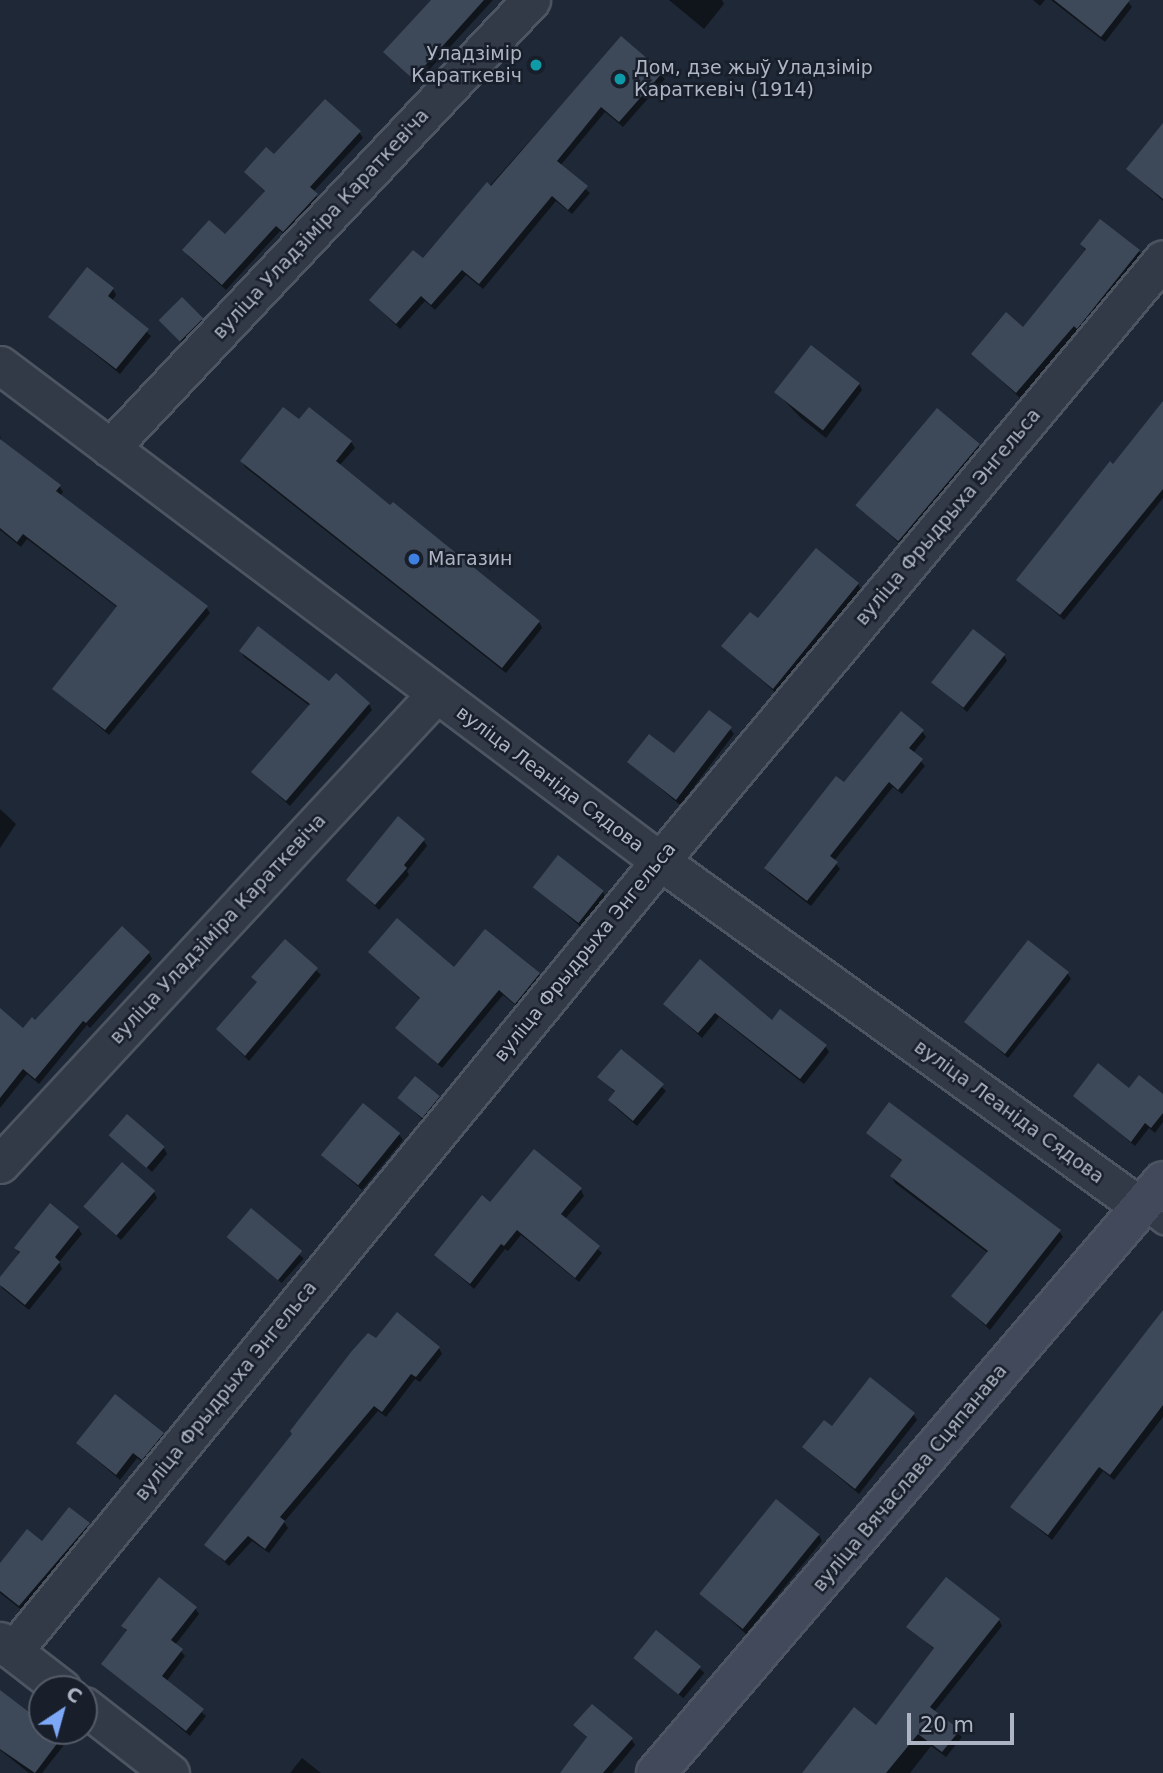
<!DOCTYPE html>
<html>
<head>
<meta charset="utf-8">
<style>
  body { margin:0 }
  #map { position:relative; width:1163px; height:1773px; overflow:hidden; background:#1f2836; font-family:"DejaVu Sans",sans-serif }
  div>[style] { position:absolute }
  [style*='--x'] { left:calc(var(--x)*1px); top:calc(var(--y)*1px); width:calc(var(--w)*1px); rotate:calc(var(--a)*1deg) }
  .shadow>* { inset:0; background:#0007; transform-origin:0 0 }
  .building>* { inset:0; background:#3d4859; transform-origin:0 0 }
  .roads { filter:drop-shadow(2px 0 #4d5562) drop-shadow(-2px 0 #4d5562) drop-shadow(0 2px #4d5562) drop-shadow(0 -2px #4d5562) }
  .service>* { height:19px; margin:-9.5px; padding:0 9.5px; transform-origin:9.5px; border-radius:9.5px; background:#333a47 }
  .minor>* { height:37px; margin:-18.5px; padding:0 18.5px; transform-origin:18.5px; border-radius:18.5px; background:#333a47 }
  .secondary>* { height:38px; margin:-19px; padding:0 19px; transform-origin:19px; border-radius:19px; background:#41495a }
  .dots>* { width:19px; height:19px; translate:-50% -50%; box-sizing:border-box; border:4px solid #181f2b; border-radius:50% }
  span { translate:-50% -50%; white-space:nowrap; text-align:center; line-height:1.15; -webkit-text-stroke:5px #181f2b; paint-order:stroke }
  .poi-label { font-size:19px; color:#adb5c4 }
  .right { translate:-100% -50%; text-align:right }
  .left { translate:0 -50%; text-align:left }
  .street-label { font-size:19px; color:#adb5c4 }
  .north { position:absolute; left:28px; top:1675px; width:70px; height:70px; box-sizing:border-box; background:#181f2b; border:2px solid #545b68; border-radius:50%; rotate:36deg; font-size:19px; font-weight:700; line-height:28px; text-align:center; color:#adb5c4 }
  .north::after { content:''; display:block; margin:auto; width:24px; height:32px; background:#7da8f8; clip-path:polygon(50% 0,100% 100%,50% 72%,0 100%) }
  .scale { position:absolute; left:907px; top:1713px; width:107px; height:32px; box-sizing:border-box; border:4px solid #adb5c4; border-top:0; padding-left:9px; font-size:21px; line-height:24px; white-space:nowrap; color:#adb5c4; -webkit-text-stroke:5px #181f2b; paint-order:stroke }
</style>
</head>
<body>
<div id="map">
  <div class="shadow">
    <div style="clip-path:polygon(433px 0,493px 0,417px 83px,386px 52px)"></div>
    <div style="clip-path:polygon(669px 0,722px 0,724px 4px,704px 29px)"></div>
    <div style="clip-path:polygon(1033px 0,1045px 0,1040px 6px)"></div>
    <div style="clip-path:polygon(1051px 0,1127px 0,1132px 7px,1105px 42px)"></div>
    <div style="clip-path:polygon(621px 38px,665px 79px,623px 127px,605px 112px,560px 166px,590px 193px,572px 214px,556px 201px,483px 289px,466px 275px,435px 310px,425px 301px,400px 329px,371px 301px,423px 261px)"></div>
    <div style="clip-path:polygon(359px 132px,363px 138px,313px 192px,320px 201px,287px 237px,280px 231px,226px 290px,188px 256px,184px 250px,225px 237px,266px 193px,246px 172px)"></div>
    <div style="clip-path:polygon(1163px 155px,1163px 201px,1128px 169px)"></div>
    <div style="clip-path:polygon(1082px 244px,1139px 251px,1142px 257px,1081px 334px,1078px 331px,1020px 398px,973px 354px,1023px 330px,1085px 250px)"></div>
    <div style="clip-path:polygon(113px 289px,116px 295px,112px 301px,151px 336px,120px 374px,50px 318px)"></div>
    <div style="clip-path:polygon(202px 319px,205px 325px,185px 346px,162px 321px)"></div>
    <div style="clip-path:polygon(859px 384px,862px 390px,826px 438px,801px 418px,777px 393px)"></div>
    <div style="clip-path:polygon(1163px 404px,1163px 498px,1064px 620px,1018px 580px)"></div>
    <div style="clip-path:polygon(299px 422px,351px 442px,355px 448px,339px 466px,539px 622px,542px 628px,506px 673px,245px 467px,242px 461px)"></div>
    <div style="clip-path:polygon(0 434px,1px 442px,59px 486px,63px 492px,60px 496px,206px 607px,210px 613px,109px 735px,54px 689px,118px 608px,27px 539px,21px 547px,0 530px)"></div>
    <div style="clip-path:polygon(979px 445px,982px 451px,901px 545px,859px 507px)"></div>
    <div style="clip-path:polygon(858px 584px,861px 590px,777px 694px,724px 646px,758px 621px)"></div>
    <div style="clip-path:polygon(241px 651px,330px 684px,369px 704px,372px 710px,290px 806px,254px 773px,310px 706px,244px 657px)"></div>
    <div style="clip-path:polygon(1004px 655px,1007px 661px,967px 712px,933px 682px)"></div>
    <div style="clip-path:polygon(730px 729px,734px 734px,680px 805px,629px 762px,674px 755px)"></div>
    <div style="clip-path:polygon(922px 731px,926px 737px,913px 753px,925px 766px,902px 794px,893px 787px,834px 861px,840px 869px,811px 906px,770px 874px,766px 868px,844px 784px)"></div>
    <div style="clip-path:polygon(0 809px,16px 824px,0 848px)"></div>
    <div style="clip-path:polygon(424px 841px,427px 846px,407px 871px,409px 875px,379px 910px,348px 880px)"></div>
    <div style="clip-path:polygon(535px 887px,603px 892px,606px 898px,582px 928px)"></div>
    <div style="clip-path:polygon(285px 941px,321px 975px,249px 1061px,218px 1030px,258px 984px,254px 977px)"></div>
    <div style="clip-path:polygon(370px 952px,454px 970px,538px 974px,542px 980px,519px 1008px,503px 995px,442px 1068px,397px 1028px,421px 1000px)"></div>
    <div style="clip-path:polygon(149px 953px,152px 959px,90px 1028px,87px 1025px,39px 1084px,27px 1074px,0 1108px,0 1017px,23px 1030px)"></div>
    <div style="clip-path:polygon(1067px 973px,1071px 979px,1008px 1058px,965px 1021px)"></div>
    <div style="clip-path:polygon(665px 1004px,773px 1022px,825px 1046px,829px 1052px,804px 1084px,719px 1017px,702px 1038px)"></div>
    <div style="clip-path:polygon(622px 1051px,666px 1091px,637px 1126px,614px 1106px,610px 1100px,616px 1093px,599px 1077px)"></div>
    <div style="clip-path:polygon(1129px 1090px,1163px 1096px,1163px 1122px,1155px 1133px,1149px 1128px,1135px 1146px,1075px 1096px)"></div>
    <div style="clip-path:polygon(399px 1097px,439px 1097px,442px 1103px,426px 1123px)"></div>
    <div style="clip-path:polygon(868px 1133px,1059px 1231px,1063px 1237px,990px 1330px,953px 1296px,988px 1253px,895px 1183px,892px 1177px,903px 1162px)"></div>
    <div style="clip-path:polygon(399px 1134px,403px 1140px,362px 1190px,323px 1156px)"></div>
    <div style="clip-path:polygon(112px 1135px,164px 1148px,167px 1154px,152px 1172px)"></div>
    <div style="clip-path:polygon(581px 1190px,584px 1196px,565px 1219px,602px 1253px,579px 1282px,521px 1235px,508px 1251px,505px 1249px,474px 1289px,436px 1255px,491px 1204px)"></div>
    <div style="clip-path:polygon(154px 1192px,157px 1198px,121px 1240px,86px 1207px)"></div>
    <div style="left:251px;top:1211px;width:71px;height:33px;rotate:42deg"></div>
    <div style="clip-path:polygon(78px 1228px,82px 1234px,59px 1262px,62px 1269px,29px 1310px,2px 1288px,0 1279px,19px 1254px,16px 1248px)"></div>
    <div style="clip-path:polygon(1163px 1336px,1163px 1417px,1114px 1480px,1103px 1471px,1052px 1540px,1012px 1507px)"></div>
    <div style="clip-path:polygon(376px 1341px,439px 1348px,442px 1354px,420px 1382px,415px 1379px,386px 1417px,378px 1411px,284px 1522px,288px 1528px,269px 1553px,252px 1541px,229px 1566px,207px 1545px,294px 1435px)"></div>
    <div style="clip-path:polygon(914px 1415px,917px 1420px,859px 1494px,804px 1448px,832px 1428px)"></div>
    <div style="clip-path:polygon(163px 1434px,166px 1440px,146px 1465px,137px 1458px,120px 1480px,78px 1444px)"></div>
    <div style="clip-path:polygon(69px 1509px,92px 1530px,23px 1611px,0 1593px,0 1566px,42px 1543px)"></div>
    <div style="clip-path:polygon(819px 1535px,822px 1541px,746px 1634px,702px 1594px)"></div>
    <div style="clip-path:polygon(195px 1608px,199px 1614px,175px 1645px,185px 1656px,166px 1682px,206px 1716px,190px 1736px,103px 1664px,128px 1633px,123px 1626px)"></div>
    <div style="clip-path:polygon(999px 1620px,1002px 1626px,934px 1712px,962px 1737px,946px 1757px,931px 1746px,910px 1773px,820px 1773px,876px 1727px,935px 1650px,909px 1627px)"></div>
    <div style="left:657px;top:1633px;width:62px;height:33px;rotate:40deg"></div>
    <div style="clip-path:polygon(0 1692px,42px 1724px,42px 1731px,51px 1731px,64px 1745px,42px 1773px,29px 1773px,0 1750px)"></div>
    <div style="clip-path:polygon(576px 1726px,631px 1739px,635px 1745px,612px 1773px,564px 1773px,588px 1739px)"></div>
    <div style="clip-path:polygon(302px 1758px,321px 1773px,290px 1773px)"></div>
  </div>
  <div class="building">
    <div style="clip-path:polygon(431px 0,484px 0,413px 79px,383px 52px)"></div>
    <div style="clip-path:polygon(1054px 0,1130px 0,1101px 37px)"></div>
    <div style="clip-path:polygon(621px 36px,663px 72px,619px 122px,601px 107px,557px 161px,588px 186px,568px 210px,552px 196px,479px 284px,462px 270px,431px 305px,421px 296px,396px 324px,369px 300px,413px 250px,423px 258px,487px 182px,491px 186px)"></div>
    <div style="clip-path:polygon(325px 99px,361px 131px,310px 187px,318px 194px,283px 232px,276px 226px,222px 285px,182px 250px,209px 220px,225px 234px,265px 191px,244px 172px,266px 147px,274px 154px)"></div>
    <div style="clip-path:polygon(1163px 123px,1163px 199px,1126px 169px)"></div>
    <div style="clip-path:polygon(1100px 219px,1140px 250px,1077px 329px,1074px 326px,1016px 393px,971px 354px,1006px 312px,1023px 327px,1086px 249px,1080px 244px)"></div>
    <div style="clip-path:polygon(87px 267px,114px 288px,108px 296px,149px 329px,116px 369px,48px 317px)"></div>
    <div style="left:182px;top:297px;width:30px;height:33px;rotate:45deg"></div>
    <div style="left:811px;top:345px;width:62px;height:60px;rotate:38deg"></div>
    <div style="clip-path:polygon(1163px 401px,1163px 489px,1060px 615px,1016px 580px,1110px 461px,1113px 464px)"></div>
    <div style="clip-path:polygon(283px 407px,299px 419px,309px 407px,352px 441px,336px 461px,390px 505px,393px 502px,540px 621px,502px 668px,240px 461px)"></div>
    <div style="left:937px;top:408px;width:56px;height:127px;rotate:40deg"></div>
    <div style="clip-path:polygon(0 439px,61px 485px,56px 491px,208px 606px,105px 730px,52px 689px,117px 606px,23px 534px,17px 542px,0 528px)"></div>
    <div style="clip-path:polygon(816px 548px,859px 583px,773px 689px,721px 646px,750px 612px,758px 618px)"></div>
    <div style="clip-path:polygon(258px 626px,329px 681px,336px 673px,370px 703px,286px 801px,251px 772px,310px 704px,239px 651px)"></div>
    <div style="left:973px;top:629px;width:41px;height:68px;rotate:38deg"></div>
    <div style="clip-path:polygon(709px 710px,732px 727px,676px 800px,627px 762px,649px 734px,674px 753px)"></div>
    <div style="clip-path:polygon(901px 711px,924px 730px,909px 748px,923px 759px,898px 790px,889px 782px,830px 856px,838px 862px,807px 901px,764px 868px,836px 776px,844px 782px)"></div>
    <div style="clip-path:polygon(398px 816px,425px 839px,404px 865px,407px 868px,375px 905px,346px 880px)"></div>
    <div style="left:558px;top:855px;width:58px;height:41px;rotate:38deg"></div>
    <div style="clip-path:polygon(397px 918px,454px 967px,485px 929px,540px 973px,515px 1004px,499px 990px,438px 1064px,395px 1028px,420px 998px,368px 952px)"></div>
    <div style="clip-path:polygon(122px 926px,150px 952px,86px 1023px,83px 1021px,35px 1079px,23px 1069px,0 1098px,0 1008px,23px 1028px,32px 1017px,35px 1020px)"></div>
    <div style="clip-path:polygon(285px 939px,318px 968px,245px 1056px,216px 1029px,257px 982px,251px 977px)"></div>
    <div style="left:1028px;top:940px;width:52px;height:104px;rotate:38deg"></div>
    <div style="clip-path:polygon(700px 959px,772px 1020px,780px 1009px,827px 1045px,800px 1079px,715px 1013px,698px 1033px,663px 1004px)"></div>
    <div style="clip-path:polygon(621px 1049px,664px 1084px,633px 1121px,608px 1100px,615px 1091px,597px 1077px)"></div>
    <div style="clip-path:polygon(1098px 1063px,1129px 1088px,1139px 1075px,1163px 1094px,1163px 1113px,1151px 1128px,1145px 1123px,1131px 1142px,1073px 1096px)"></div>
    <div style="left:415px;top:1076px;width:32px;height:28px;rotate:39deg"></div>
    <div style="clip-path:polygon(889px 1102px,1061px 1230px,986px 1325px,951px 1296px,988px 1251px,890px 1176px,902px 1160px,866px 1133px)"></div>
    <div style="left:363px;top:1103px;width:48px;height:67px;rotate:39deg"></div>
    <div style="left:127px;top:1114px;width:50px;height:28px;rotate:41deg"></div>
    <div style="clip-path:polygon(534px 1149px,582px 1188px,561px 1214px,600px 1246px,575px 1278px,517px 1230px,504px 1246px,501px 1244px,470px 1284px,434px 1255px,482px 1195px,490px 1202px)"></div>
    <div style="left:122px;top:1162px;width:44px;height:59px;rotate:41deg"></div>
    <div style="clip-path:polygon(50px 1203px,79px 1227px,55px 1257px,60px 1262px,25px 1305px,0 1285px,0 1277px,20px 1252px,14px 1248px)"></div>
    <div style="left:251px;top:1208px;width:67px;height:38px;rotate:40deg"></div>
    <div style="clip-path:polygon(1163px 1310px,1163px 1405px,1110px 1475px,1099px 1467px,1048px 1535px,1010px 1507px)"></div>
    <div style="clip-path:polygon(397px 1312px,440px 1347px,416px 1377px,411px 1374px,382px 1412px,374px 1406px,280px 1517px,285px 1521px,265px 1549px,248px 1536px,225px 1561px,204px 1545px,292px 1434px,290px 1431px,351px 1352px,368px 1333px,376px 1338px)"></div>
    <div style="clip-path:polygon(870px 1377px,915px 1413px,855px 1489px,802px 1447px,824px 1420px,832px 1426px)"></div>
    <div style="clip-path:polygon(115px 1394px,164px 1433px,142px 1460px,133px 1453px,116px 1475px,76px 1443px)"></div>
    <div style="left:776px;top:1499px;width:56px;height:122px;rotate:39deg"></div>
    <div style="clip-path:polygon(69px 1507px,90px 1523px,19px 1606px,0 1591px,0 1563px,27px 1529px,42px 1541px)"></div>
    <div style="clip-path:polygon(159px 1577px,197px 1607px,171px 1640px,183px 1649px,162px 1676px,204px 1709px,186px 1731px,101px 1664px,127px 1630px,121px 1626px)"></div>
    <div style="clip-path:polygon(946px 1577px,1000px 1619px,930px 1707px,960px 1730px,942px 1752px,918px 1734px,886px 1773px,802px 1773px,854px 1707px,876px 1725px,934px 1648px,906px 1627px)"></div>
    <div style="left:656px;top:1630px;width:58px;height:36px;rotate:39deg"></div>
    <div style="clip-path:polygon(0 1690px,42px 1722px,42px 1731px,54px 1731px,62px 1737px,35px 1773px,0 1749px)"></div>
    <div style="clip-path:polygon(592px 1704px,633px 1738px,603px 1773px,560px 1773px,587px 1737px,573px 1725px)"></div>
  </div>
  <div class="roads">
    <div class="service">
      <div style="--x:1141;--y:1207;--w:28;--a:38"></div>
    </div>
    <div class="minor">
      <div style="--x:0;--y:365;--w:826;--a:36.93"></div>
      <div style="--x:660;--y:861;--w:593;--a:35.73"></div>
      <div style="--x:110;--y:448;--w:615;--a:-46.78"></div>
      <div style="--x:0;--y:1164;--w:641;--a:-47.15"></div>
      <div style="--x:0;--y:1641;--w:78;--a:37.7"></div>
      <div style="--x:13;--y:1651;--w:1021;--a:-50.68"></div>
      <div style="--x:660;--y:861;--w:784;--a:-50.12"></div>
      <div style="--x:84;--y:1706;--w:109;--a:37.9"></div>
    </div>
    <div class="secondary">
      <div style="--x:656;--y:1773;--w:779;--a:-49.42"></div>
    </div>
  </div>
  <div class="dots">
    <div style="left:536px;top:65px;background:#0f9aa8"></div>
    <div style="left:620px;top:79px;background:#0f9aa8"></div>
    <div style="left:414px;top:559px;background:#3f7fe0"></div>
  </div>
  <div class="poi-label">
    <span class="right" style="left:522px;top:65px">Уладзімір<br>Караткевіч</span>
    <span class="left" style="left:634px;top:79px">Дом, дзе жыў Уладзімір<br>Караткевіч (1914)</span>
    <span class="left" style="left:428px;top:559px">Магазин</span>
  </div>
  <div class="street-label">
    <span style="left:321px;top:224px;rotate:-47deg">вуліца Уладзіміра Караткевіча</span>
    <span style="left:948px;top:517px;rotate:-50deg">вуліца Фрыдрыха Энгельса</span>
    <span style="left:550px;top:779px;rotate:37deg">вуліца Леаніда Сядова</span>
    <span style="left:218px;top:929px;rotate:-47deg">вуліца Уладзіміра Караткевіча</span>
    <span style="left:585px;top:952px;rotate:-51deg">вуліца Фрыдрыха Энгельса</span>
    <span style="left:1009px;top:1112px;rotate:36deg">вуліца Леаніда Сядова</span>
    <span style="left:226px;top:1391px;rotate:-51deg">вуліца Фрыдрыха Энгельса</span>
    <span style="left:910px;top:1478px;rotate:-50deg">вуліца Вячаслава Сцяпанава</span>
  </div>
  <div class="north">С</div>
  <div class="scale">20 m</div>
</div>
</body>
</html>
